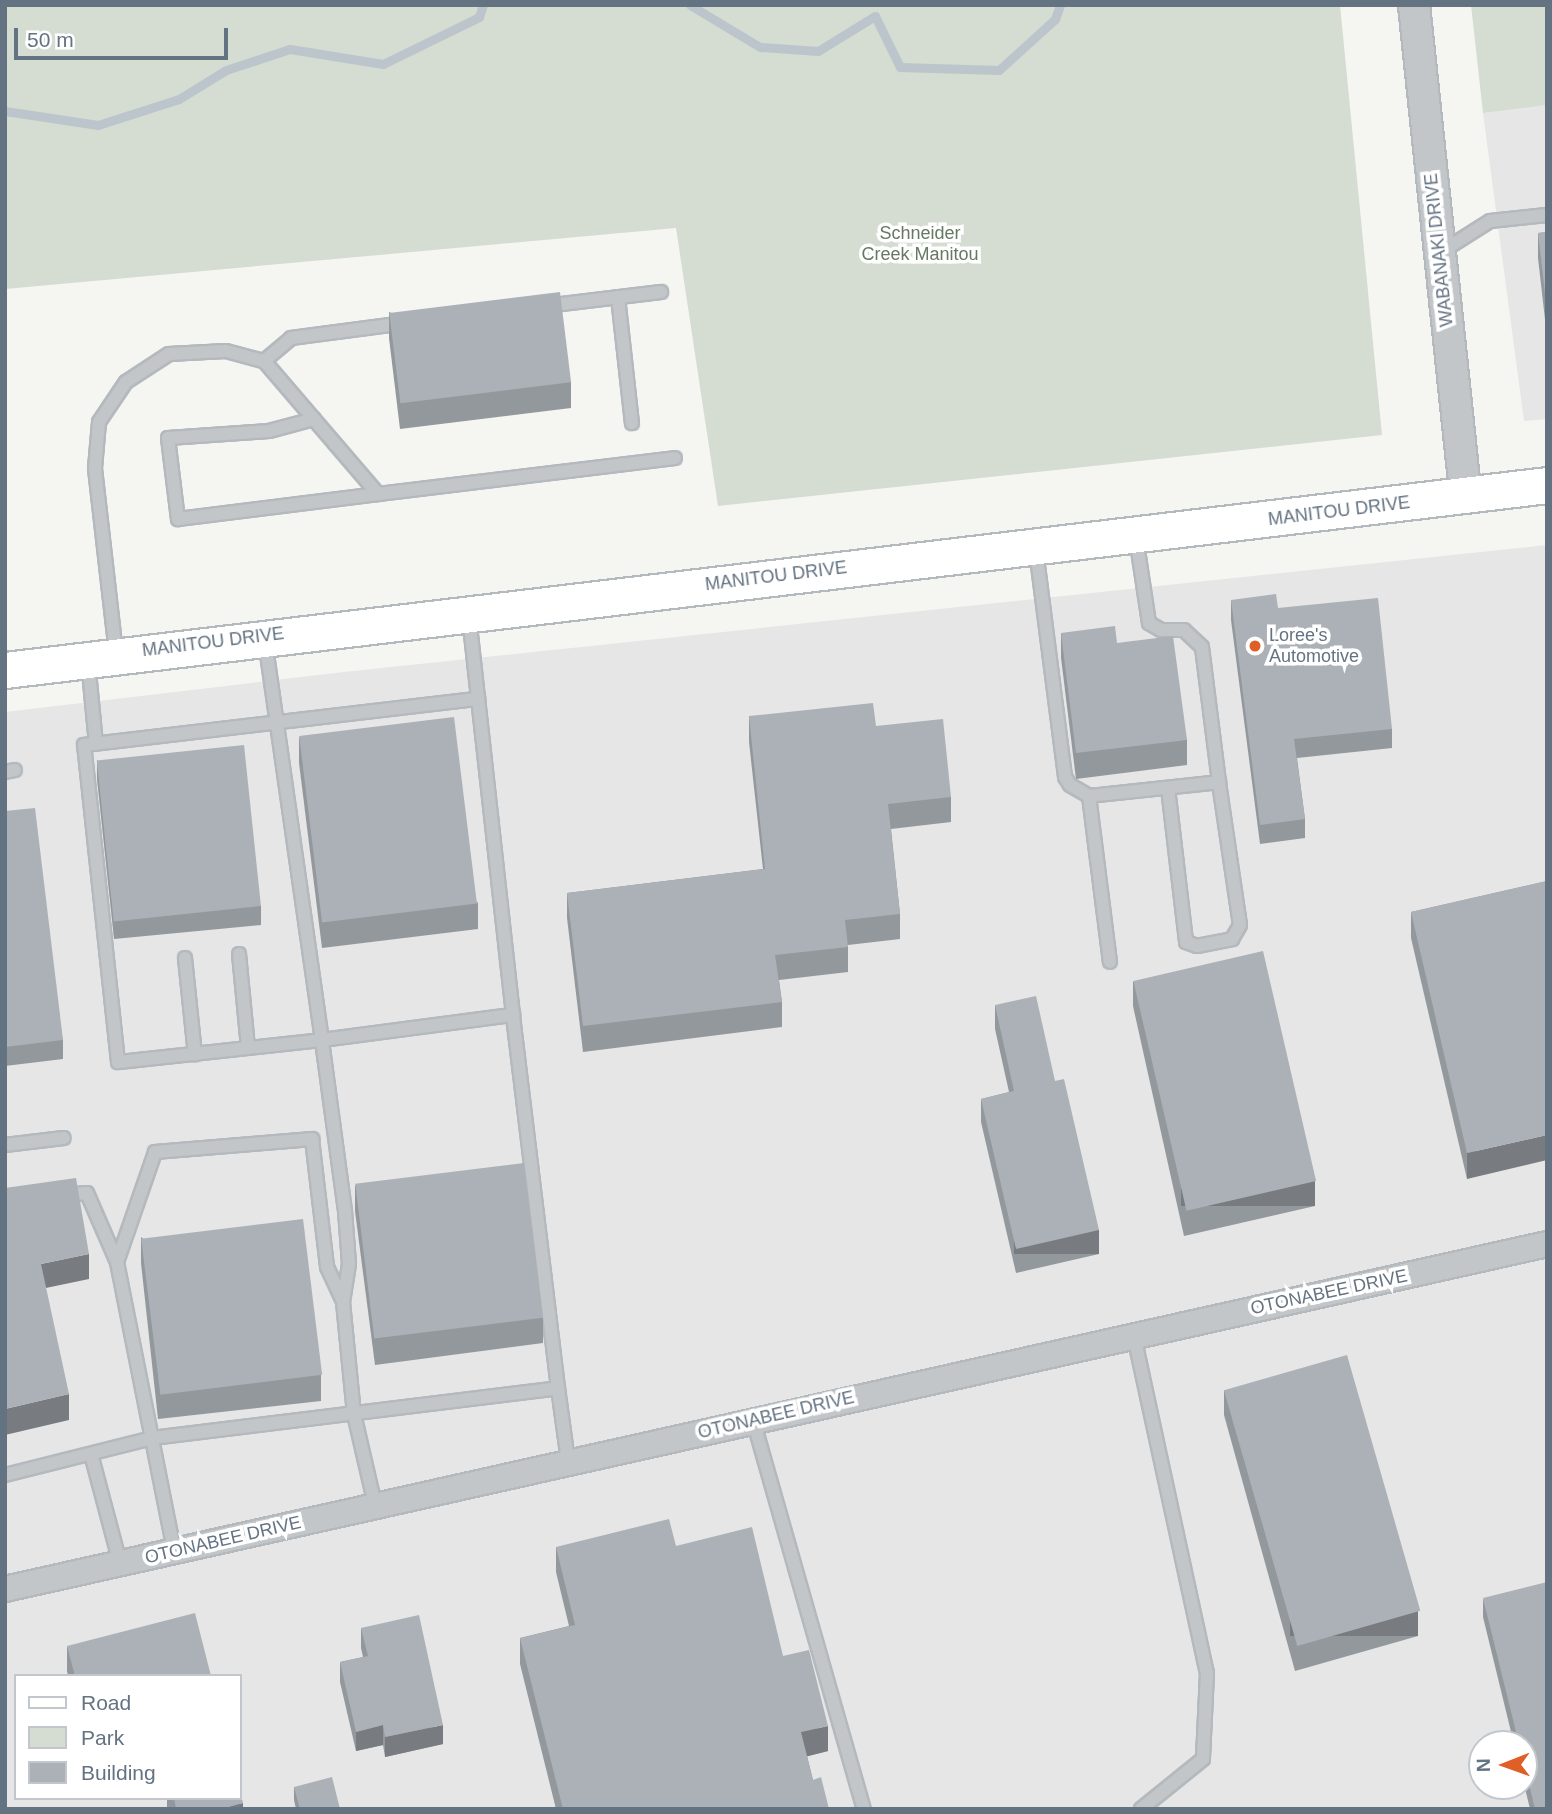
<!DOCTYPE html>
<html>
<head>
<meta charset="utf-8">
<style>
  body { margin:0 }
  #map { position:relative; width:1552px; height:1814px; overflow:hidden; background:#f5f5f1; font-family:Helvetica,sans-serif }
  div>[style] { position:absolute }
  [style*='--x'] { left:calc(var(--x)*1px); top:calc(var(--y)*1px); width:calc(var(--w)*1px); rotate:calc(var(--a)*1deg) }
  .built>* { inset:0; background:#e5e6e5 }
  .green>* { inset:0; background:#d5dcd2 }
  .stream>* { height:9px; margin:-4.5px; padding:0 4.5px; transform-origin:4.5px; border-radius:4.5px; background:#bcc5cb }
  .roads { filter:drop-shadow(2px 0 #b4b9be) drop-shadow(-2px 0 #b4b9be) drop-shadow(0 2px #b4b9be) drop-shadow(0 -2px #b4b9be) }
  .service>* { height:12px; margin:-6px; padding:0 6px; transform-origin:6px; border-radius:6px; background:#c2c6c9 }
  .minor>* { height:24px; margin:-12px; padding:0 12px; transform-origin:12px; border-radius:12px; background:#c2c6c9 }
  .tertiary>* { height:30px; margin:-15px; padding:0 15px; transform-origin:15px; border-radius:15px; background:#c2c6c9 }
  .secondary>* { height:35px; margin:-17.5px; padding:0 17.5px; transform-origin:17.5px; border-radius:17.5px; background:#fff }
  .wall>* { inset:0; background:#93989d; transform-origin:0 0 }
  .shaded-wall>* { inset:0; background:#787c80; transform-origin:0 0 }
  .building>* { inset:0; background:#abb1b7; transform-origin:0 0 }
  .dots>* { width:19px; height:19px; translate:-50% -50%; box-sizing:border-box; border:4px solid #fff; border-radius:50% }
  span { translate:-50% -50%; white-space:nowrap; text-align:center; line-height:1.15; -webkit-text-stroke:7px #fff; paint-order:stroke }
  .park-label { font-size:18px; color:#667963 }
  .street-label { font-size:18px; color:#647382 }
  .poi-label { font-size:18px; color:#647382 }
  .left { translate:0 -50%; text-align:left }
  .frame { position:absolute; inset:0; border:7px solid #647382; pointer-events:none }
  .legend { position:absolute; left:14px; top:1674px; width:228px; height:126px; box-sizing:border-box; background:#fff; border:2px solid #c1c7cd; margin:0; padding:9px 12px; list-style:none; font-size:21px; color:#647382 }
  .legend li { display:flex; align-items:center; gap:14px; height:35px }
  .legend b { width:35px; border:2px solid #c1c7cd }
  .north { position:absolute; left:1468px; top:1730px; width:70px; height:70px; box-sizing:border-box; background:#fff; border:2px solid #c1c7cd; border-radius:50%; rotate:269deg; font-size:19px; font-weight:700; line-height:28px; text-align:center; color:#647382 }
  .north::after { content:''; display:block; margin:auto; width:24px; height:32px; background:#df5f27; clip-path:polygon(50% 0,100% 100%,50% 72%,0 100%) }
  .scale { position:absolute; left:14px; top:28px; width:214px; height:32px; box-sizing:border-box; border:4px solid #647382; border-top:0; padding-left:9px; font-size:21px; line-height:24px; white-space:nowrap; color:#647382; -webkit-text-stroke:5px #fff; paint-order:stroke }
</style>
</head>
<body>
<div id="map">
  <div class="built">
    <div style="clip-path:polygon(1547px 105px,1547px 419px,1524px 421px,1483px 113px)"></div>
    <div style="clip-path:polygon(evenodd,1547px 545px,1547px 1809px,5px 1809px,5px 712px,344px 672px,1547px 545px,16px 1676px,240px 1676px,240px 1798px,16px 1798px,16px 1676px,1547px 545px,1482px 1744px,1524px 1744px,1524px 1786px,1482px 1786px,1482px 1744px)"></div>
  </div>
  <div class="green">
    <div style="clip-path:polygon(5px 5px,1340px 5px,1382px 435px,718px 506px,676px 228px,5px 289px)"></div>
    <div style="clip-path:polygon(1471px 5px,1547px 5px,1547px 105px,1483px 113px)"></div>
  </div>
  <div class="stream">
    <div style="--x:690;--y:5;--w:82;--a:31"></div>
    <div style="--x:760;--y:47;--w:58;--a:3.9"></div>
    <div style="--x:818;--y:51;--w:67;--a:-31.6"></div>
    <div style="--x:875;--y:16;--w:57;--a:63.9"></div>
    <div style="--x:900;--y:67;--w:99;--a:1.7"></div>
    <div style="--x:999;--y:70;--w:76;--a:-42.3"></div>
    <div style="--x:1055;--y:19;--w:15;--a:-70"></div>
    <div style="--x:5;--y:111;--w:94;--a:8.6"></div>
    <div style="--x:98;--y:125;--w:85;--a:-17.8"></div>
    <div style="--x:179;--y:99;--w:55;--a:-31.7"></div>
    <div style="--x:226;--y:70;--w:67;--a:-18.2"></div>
    <div style="--x:290;--y:49;--w:94;--a:9.2"></div>
    <div style="--x:383;--y:64;--w:107;--a:-26.1"></div>
    <div style="--x:479;--y:17;--w:13;--a:-72"></div>
  </div>
  <div class="roads">
    <div class="service">
      <div style="--x:1441;--y:252;--w:58;--a:-32.3"></div>
      <div style="--x:1490;--y:221;--w:57;--a:-6"></div>
      <div style="--x:618;--y:297;--w:127;--a:83.7"></div>
      <div style="--x:545;--y:306;--w:117;--a:-6.9"></div>
      <div style="--x:264;--y:361;--w:35;--a:-40"></div>
      <div style="--x:291;--y:338;--w:115;--a:-7.5"></div>
      <div style="--x:314;--y:419;--w:47;--a:165.1"></div>
      <div style="--x:269;--y:431;--w:101;--a:176"></div>
      <div style="--x:168;--y:438;--w:82;--a:83"></div>
      <div style="--x:178;--y:519;--w:202;--a:-7.1"></div>
      <div style="--x:1036;--y:550;--w:229;--a:82.7"></div>
      <div style="--x:1065;--y:777;--w:9;--a:58"></div>
      <div style="--x:1070;--y:785;--w:22;--a:30"></div>
      <div style="--x:1089;--y:796;--w:131;--a:-6.1"></div>
      <div style="--x:1219;--y:782;--w:136;--a:-97.2"></div>
      <div style="--x:1202;--y:647;--w:25;--a:-137"></div>
      <div style="--x:1184;--y:630;--w:23;--a:180"></div>
      <div style="--x:1161;--y:630;--w:14;--a:-150"></div>
      <div style="--x:1149;--y:623;--w:87;--a:-98.6"></div>
      <div style="--x:265;--y:640;--w:404;--a:81.9"></div>
      <div style="--x:322;--y:1040;--w:193;--a:-7.5"></div>
      <div style="--x:513;--y:1015;--w:399;--a:-96.3"></div>
      <div style="--x:116;--y:653;--w:186;--a:-96.5"></div>
      <div style="--x:95;--y:468;--w:46;--a:-85"></div>
      <div style="--x:99;--y:422;--w:48;--a:-56"></div>
      <div style="--x:126;--y:382;--w:51;--a:-33.1"></div>
      <div style="--x:169;--y:354;--w:57;--a:-3"></div>
      <div style="--x:226;--y:351;--w:39;--a:15"></div>
      <div style="--x:264;--y:361;--w:175;--a:49.4"></div>
      <div style="--x:378;--y:494;--w:299;--a:-6.9"></div>
      <div style="--x:88;--y:661;--w:83;--a:84.5"></div>
      <div style="--x:5;--y:772;--w:10;--a:-11"></div>
      <div style="--x:1168;--y:788;--w:155;--a:83.3"></div>
      <div style="--x:1186;--y:942;--w:12;--a:20"></div>
      <div style="--x:1197;--y:946;--w:36;--a:-11"></div>
      <div style="--x:1232;--y:939;--w:16;--a:-60"></div>
      <div style="--x:1240;--y:925;--w:145;--a:-98.4"></div>
      <div style="--x:1089;--y:796;--w:167;--a:82.8"></div>
      <div style="--x:239;--y:954;--w:94;--a:84.5"></div>
      <div style="--x:185;--y:958;--w:97;--a:84.1"></div>
      <div style="--x:5;--y:1145;--w:59;--a:-6.8"></div>
      <div style="--x:65;--y:1195;--w:22;--a:-5"></div>
      <div style="--x:87;--y:1193;--w:75;--a:66.5"></div>
      <div style="--x:343;--y:1302;--w:38;--a:-81"></div>
      <div style="--x:349;--y:1264;--w:53;--a:-94.3"></div>
      <div style="--x:345;--y:1211;--w:173;--a:-97.7"></div>
      <div style="--x:322;--y:1040;--w:205;--a:173.8"></div>
      <div style="--x:118;--y:1062;--w:319;--a:-96.1"></div>
      <div style="--x:84;--y:745;--w:397;--a:-6.7"></div>
      <div style="--x:1134;--y:1336;--w:345;--a:77.8"></div>
      <div style="--x:1207;--y:1673;--w:86;--a:92.7"></div>
      <div style="--x:1203;--y:1759;--w:80;--a:141.1"></div>
      <div style="--x:558;--y:1388;--w:74;--a:82.2"></div>
      <div style="--x:753;--y:1420;--w:405;--a:74.1"></div>
      <div style="--x:91;--y:1454;--w:113;--a:75.1"></div>
      <div style="--x:5;--y:1475;--w:152;--a:-14.1"></div>
      <div style="--x:152;--y:1438;--w:409;--a:-7"></div>
      <div style="--x:558;--y:1388;--w:376;--a:-96.9"></div>
      <div style="--x:174;--y:1550;--w:294;--a:-101.2"></div>
      <div style="--x:117;--y:1262;--w:116;--a:-70.9"></div>
      <div style="--x:155;--y:1152;--w:158;--a:-4.7"></div>
      <div style="--x:312;--y:1139;--w:129;--a:83.3"></div>
      <div style="--x:327;--y:1267;--w:38;--a:65"></div>
      <div style="--x:343;--y:1302;--w:113;--a:84.4"></div>
      <div style="--x:354;--y:1414;--w:93;--a:77"></div>
    </div>
    <div class="minor">
      <div style="--x:5;--y:1589;--w:1580;--a:-12.61"></div>
    </div>
    <div class="tertiary">
      <div style="--x:1414;--y:5;--w:492;--a:84"></div>
    </div>
    <div class="secondary">
      <div style="--x:5;--y:670;--w:1553;--a:-6.84"></div>
    </div>
  </div>
  <div class="wall">
    <div style="clip-path:polygon(1547px 232px,1547px 337px,1538px 258px,1538px 233px)"></div>
    <div style="clip-path:polygon(389px 312px,571px 382px,571px 408px,400px 429px,389px 338px)"></div>
    <div style="clip-path:polygon(1231px 600px,1278px 608px,1392px 729px,1392px 748px,1297px 758px,1305px 819px,1305px 838px,1260px 844px,1231px 620px)"></div>
    <div style="clip-path:polygon(1061px 633px,1117px 643px,1187px 740px,1187px 765px,1076px 779px,1061px 658px)"></div>
    <div style="clip-path:polygon(749px 716px,876px 726px,951px 797px,951px 822px,891px 829px,900px 914px,900px 939px,848px 945px,848px 972px,779px 980px,782px 1002px,782px 1027px,583px 1052px,567px 918px,567px 893px,763px 869px,749px 742px)"></div>
    <div style="clip-path:polygon(299px 737px,478px 903px,478px 929px,322px 948px,299px 763px)"></div>
    <div style="clip-path:polygon(97px 760px,261px 906px,261px 925px,114px 939px,97px 779px)"></div>
    <div style="clip-path:polygon(5px 811px,63px 1040px,63px 1059px,5px 1066px)"></div>
    <div style="clip-path:polygon(1547px 881px,1467px 1179px,1411px 938px,1411px 912px)"></div>
    <div style="clip-path:polygon(1133px 981px,1315px 1206px,1184px 1236px,1133px 1006px)"></div>
    <div style="clip-path:polygon(995px 1005px,1055px 1081px,1099px 1254px,1016px 1273px,981px 1122px,981px 1099px,1009px 1092px,995px 1029px)"></div>
    <div style="clip-path:polygon(355px 1185px,543px 1318px,543px 1343px,375px 1365px,355px 1211px)"></div>
    <div style="clip-path:polygon(141px 1237px,321px 1375px,321px 1401px,158px 1419px,141px 1263px)"></div>
    <div style="clip-path:polygon(1224px 1390px,1418px 1636px,1295px 1671px,1224px 1415px)"></div>
    <div style="clip-path:polygon(676px 1546px,783px 1656px,828px 1751px,807px 1756px,813px 1780px,829px 1809px,556px 1809px,520px 1664px,520px 1638px,569px 1626px,556px 1572px,556px 1547px)"></div>
    <div style="clip-path:polygon(1483px 1598px,1547px 1809px,1530px 1809px,1524px 1784px,1524px 1744px,1514px 1744px,1483px 1617px)"></div>
    <div style="clip-path:polygon(361px 1628px,443px 1744px,385px 1757px,383px 1745px,356px 1751px,340px 1682px,340px 1662px,363px 1657px,361px 1648px)"></div>
    <div style="clip-path:polygon(67px 1646px,211px 1676px,68px 1676px,67px 1671px)"></div>
    <div style="clip-path:polygon(294px 1787px,340px 1809px,296px 1809px,294px 1800px)"></div>
    <div style="left:167px;top:1798px;width:73px;height:11px"></div>
  </div>
  <div class="shaded-wall">
    <div style="clip-path:polygon(1547px 1135px,1547px 1160px,1467px 1179px,1467px 1153px)"></div>
    <div style="left:1315px;top:1181px;width:25px;height:134px;rotate:90deg"></div>
    <div style="left:1099px;top:1230px;width:24px;height:85px;rotate:90deg"></div>
    <div style="clip-path:polygon(89px 1254px,89px 1279px,41px 1289px,41px 1264px)"></div>
    <div style="clip-path:polygon(69px 1394px,69px 1420px,5px 1435px,5px 1409px)"></div>
    <div style="left:1418px;top:1611px;width:25px;height:128px;rotate:90deg"></div>
    <div style="clip-path:polygon(383px 1725px,383px 1745px,356px 1751px,356px 1732px)"></div>
    <div style="clip-path:polygon(443px 1725px,443px 1744px,385px 1757px,385px 1737px)"></div>
    <div style="clip-path:polygon(828px 1726px,828px 1751px,801px 1758px,801px 1732px)"></div>
    <div style="clip-path:polygon(243px 1803px,243px 1809px,221px 1809px)"></div>
  </div>
  <div class="building">
    <div style="clip-path:polygon(1547px 232px,1547px 311px,1538px 233px)"></div>
    <div style="left:560px;top:292px;width:91px;height:172px;rotate:83deg"></div>
    <div style="clip-path:polygon(1276px 594px,1278px 608px,1378px 598px,1392px 729px,1294px 739px,1305px 819px,1260px 825px,1231px 600px)"></div>
    <div style="clip-path:polygon(1115px 626px,1117px 643px,1173px 636px,1187px 740px,1076px 753px,1061px 633px)"></div>
    <div style="clip-path:polygon(873px 703px,876px 726px,943px 719px,951px 797px,888px 804px,900px 914px,845px 920px,848px 947px,775px 955px,782px 1002px,583px 1026px,567px 893px,765px 869px,749px 716px)"></div>
    <div style="left:454px;top:717px;width:188px;height:156px;rotate:83deg"></div>
    <div style="left:244px;top:745px;width:162px;height:148px;rotate:84deg"></div>
    <div style="clip-path:polygon(35px 808px,63px 1040px,5px 1047px,5px 811px)"></div>
    <div style="clip-path:polygon(1547px 881px,1547px 1135px,1467px 1153px,1411px 912px)"></div>
    <div style="left:1263px;top:951px;width:236px;height:133px;rotate:77deg"></div>
    <div style="clip-path:polygon(1036px 996px,1055px 1081px,1064px 1079px,1099px 1230px,1016px 1249px,981px 1099px,1014px 1091px,995px 1005px)"></div>
    <div style="left:524px;top:1163px;width:156px;height:170px;rotate:83deg"></div>
    <div style="clip-path:polygon(76px 1178px,89px 1254px,41px 1264px,69px 1394px,5px 1409px,5px 1188px)"></div>
    <div style="left:303px;top:1219px;width:157px;height:163px;rotate:83deg"></div>
    <div style="left:1347px;top:1355px;width:266px;height:128px;rotate:74deg"></div>
    <div style="clip-path:polygon(669px 1519px,676px 1546px,752px 1527px,783px 1656px,809px 1650px,828px 1726px,801px 1732px,813px 1780px,821px 1777px,829px 1809px,563px 1809px,520px 1638px,575px 1625px,556px 1547px)"></div>
    <div style="clip-path:polygon(1547px 1582px,1547px 1809px,1535px 1809px,1524px 1764px,1524px 1744px,1519px 1744px,1483px 1598px)"></div>
    <div style="clip-path:polygon(195px 1613px,211px 1676px,75px 1676px,67px 1646px)"></div>
    <div style="clip-path:polygon(419px 1615px,443px 1725px,385px 1737px,383px 1725px,356px 1732px,340px 1662px,368px 1656px,361px 1628px)"></div>
    <div style="clip-path:polygon(332px 1777px,340px 1809px,300px 1809px,294px 1787px)"></div>
    <div style="clip-path:polygon(240px 1791px,243px 1803px,221px 1809px,176px 1809px,174px 1798px,240px 1798px)"></div>
  </div>
  <div class="dots">
    <div style="left:1255px;top:646px;background:#df5f27"></div>
  </div>
  <div class="park-label">
    <span style="left:920px;top:244px">Schneider<br>Creek Manitou</span>
  </div>
  <div class="street-label">
    <span style="left:1439px;top:250px;rotate:-96deg">WABANAKI DRIVE</span>
    <span style="left:1339px;top:511px;rotate:-7deg">MANITOU DRIVE</span>
    <span style="left:776px;top:576px;rotate:-7deg">MANITOU DRIVE</span>
    <span style="left:213px;top:642px;rotate:-7deg">MANITOU DRIVE</span>
    <span style="left:1329px;top:1292px;rotate:-12deg">OTONABEE DRIVE</span>
    <span style="left:776px;top:1415px;rotate:-13deg">OTONABEE DRIVE</span>
    <span style="left:223px;top:1540px;rotate:-13deg">OTONABEE DRIVE</span>
  </div>
  <div class="poi-label">
    <span class="left" style="left:1269px;top:646px">Loree's<br>Automotive</span>
  </div>
  <div class="frame"></div>
  <ul class="legend">
  <li><b style="height:9px;background:#fff"></b>Road</li>
  <li><b style="height:19px;background:#d5dcd2"></b>Park</li>
  <li><b style="height:19px;background:#abb1b7"></b>Building</li>
  </ul>
  <div class="north">N</div>
  <div class="scale">50 m</div>
</div>
</body>
</html>
